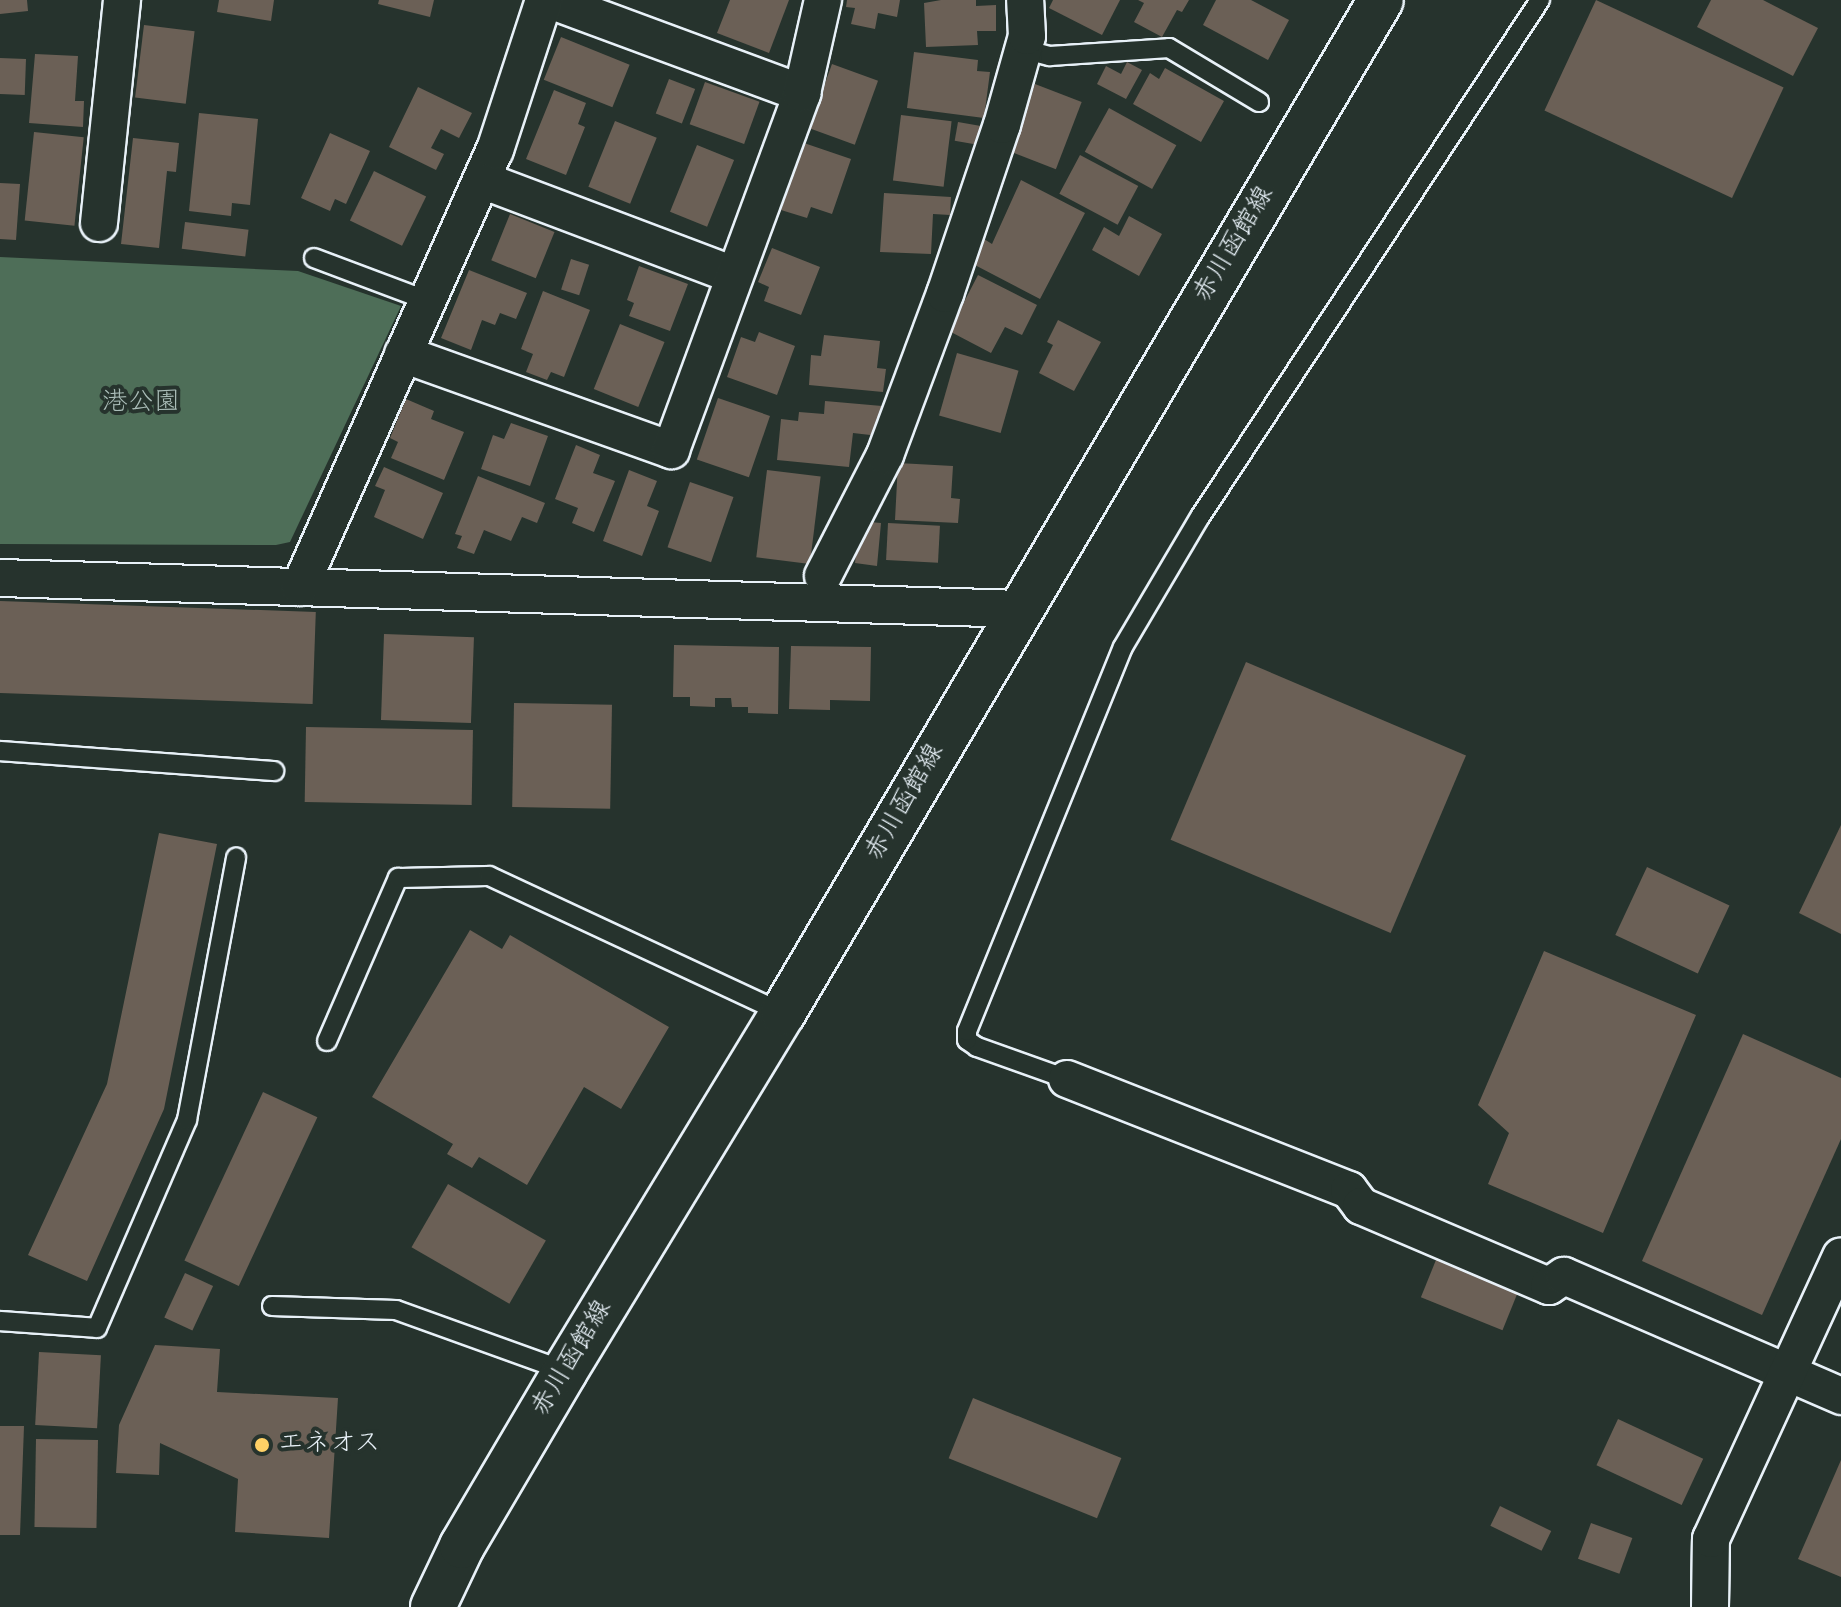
<!DOCTYPE html>
<html>
<head>
<meta charset="utf-8">
<style>
  body { margin:0 }
  #map { position:relative; width:1841px; height:1607px; overflow:hidden; background:#26332d; font-family:Dekko,"Klee One",sans-serif }
  div>[style] { position:absolute }
  [style*='--x'] { left:calc(var(--x)*1px); top:calc(var(--y)*1px); width:calc(var(--w)*1px); rotate:calc(var(--a)*1deg) }
  .green>* { inset:0; background:#4e6e58 }
  .building>* { inset:0; background:#6b6056; transform-origin:0 0 }
  .roads { filter:drop-shadow(2px 0 #e8f1f8) drop-shadow(-2px 0 #e8f1f8) drop-shadow(0 2px #e8f1f8) drop-shadow(0 -2px #e8f1f8) }
  .service>* { height:18px; margin:-9px; padding:0 9px; transform-origin:9px; border-radius:9px; background:#26332d }
  .minor>* { height:36px; margin:-18px; padding:0 18px; transform-origin:18px; border-radius:18px; background:#26332d }
  .secondary>* { height:44px; margin:-22px; padding:0 22px; transform-origin:22px; border-radius:22px; background:#26332d }
  .dots>* { width:22px; height:22px; translate:-50% -50%; box-sizing:border-box; border:4px solid #26332d; border-radius:50% }
  span { translate:-50% -50%; white-space:nowrap; text-align:center; line-height:1.15; -webkit-text-stroke:8px #26332d; paint-order:stroke }
  .street-label { font-size:26px; color:#e8f1f8 }
  .park-label { font-size:26px; color:#aabdb8 }
  .poi-label { font-size:26px; color:#e8f1f8 }
  .left { translate:0 -50%; text-align:left }
</style>
</head>
<body>
<div id="map">
  <div class="green">
    <div style="clip-path:polygon(0 257px,298px 271px,401px 306px,290px 542px,276px 545px,0 544px)"></div>
  </div>
  <div class="building">
    <div style="clip-path:polygon(0 0,27px 0,28px 11px,0 14px)"></div>
    <div style="clip-path:polygon(219px 0,274px 0,271px 21px,217px 12px)"></div>
    <div style="clip-path:polygon(379px 0,434px 0,430px 17px,378px 4px)"></div>
    <div style="clip-path:polygon(730px 0,789px 0,769px 53px,717px 33px)"></div>
    <div style="clip-path:polygon(847px 0,900px 0,897px 17px,878px 13px,875px 29px,851px 24px,855px 8px,846px 7px)"></div>
    <div style="clip-path:polygon(941px 0,976px 0,976px 6px,996px 5px,996px 31px,977px 31px,978px 45px,926px 47px,924px 3px)"></div>
    <div style="clip-path:polygon(1053px 0,1120px 0,1102px 35px,1049px 8px)"></div>
    <div style="clip-path:polygon(1138px 0,1189px 0,1182px 12px,1177px 10px,1162px 37px,1134px 22px,1144px 3px)"></div>
    <div style="clip-path:polygon(1216px 0,1251px 0,1289px 20px,1268px 60px,1203px 25px)"></div>
    <div style="left:1596px;top:0;width:207px;height:122px;rotate:25deg"></div>
    <div style="clip-path:polygon(1711px 0,1763px 0,1818px 28px,1793px 76px,1697px 27px)"></div>
    <div style="left:144px;top:25px;width:51px;height:73px;rotate:7deg"></div>
    <div style="left:561px;top:37px;width:74px;height:46px;rotate:22deg"></div>
    <div style="clip-path:polygon(914px 52px,978px 60px,977px 71px,990px 72px,984px 118px,907px 108px)"></div>
    <div style="clip-path:polygon(35px 54px,78px 56px,75px 101px,84px 101px,83px 127px,29px 123px)"></div>
    <div style="left:0;top:58px;width:26px;height:36px;rotate:2deg"></div>
    <div style="clip-path:polygon(1127px 62px,1142px 70px,1126px 99px,1097px 84px,1106px 66px,1121px 74px)"></div>
    <div style="left:832px;top:64px;width:49px;height:68px;rotate:20deg"></div>
    <div style="clip-path:polygon(1165px 68px,1224px 101px,1201px 142px,1133px 104px,1150px 73px,1159px 79px)"></div>
    <div style="left:669px;top:79px;width:28px;height:37px;rotate:21deg"></div>
    <div style="left:705px;top:82px;width:58px;height:45px;rotate:20deg"></div>
    <div style="left:1035px;top:84px;width:50px;height:72px;rotate:21deg"></div>
    <div style="clip-path:polygon(418px 87px,472px 113px,459px 138px,441px 129px,431px 148px,444px 154px,436px 170px,389px 147px)"></div>
    <div style="clip-path:polygon(554px 90px,586px 103px,578px 124px,585px 127px,566px 175px,526px 159px)"></div>
    <div style="left:1109px;top:108px;width:77px;height:50px;rotate:29deg"></div>
    <div style="clip-path:polygon(199px 113px,258px 119px,250px 205px,232px 203px,231px 216px,189px 211px)"></div>
    <div style="left:901px;top:115px;width:51px;height:66px;rotate:7deg"></div>
    <div style="left:615px;top:121px;width:45px;height:71px;rotate:22deg"></div>
    <div style="left:958px;top:122px;width:29px;height:19px;rotate:10deg"></div>
    <div style="left:34px;top:132px;width:50px;height:89px;rotate:6deg"></div>
    <div style="clip-path:polygon(330px 133px,370px 151px,346px 204px,335px 199px,330px 211px,301px 198px)"></div>
    <div style="clip-path:polygon(133px 138px,179px 143px,176px 172px,167px 171px,159px 248px,121px 244px)"></div>
    <div style="clip-path:polygon(804px 143px,851px 159px,832px 214px,811px 207px,807px 218px,781px 210px)"></div>
    <div style="left:697px;top:145px;width:40px;height:72px;rotate:22deg"></div>
    <div style="left:1080px;top:155px;width:66px;height:44px;rotate:28deg"></div>
    <div style="left:374px;top:171px;width:58px;height:55px;rotate:26deg"></div>
    <div style="clip-path:polygon(1021px 180px,1085px 213px,1040px 299px,971px 263px,984px 239px,992px 244px)"></div>
    <div style="clip-path:polygon(0 183px,20px 184px,16px 240px,0 239px)"></div>
    <div style="clip-path:polygon(884px 193px,951px 197px,950px 215px,933px 214px,931px 254px,880px 252px)"></div>
    <div style="left:510px;top:214px;width:48px;height:50px;rotate:22deg"></div>
    <div style="clip-path:polygon(1129px 216px,1162px 234px,1139px 276px,1092px 250px,1104px 227px,1119px 236px)"></div>
    <div style="left:185px;top:222px;width:64px;height:27px;rotate:7deg"></div>
    <div style="clip-path:polygon(772px 248px,820px 267px,801px 315px,764px 301px,769px 287px,758px 282px)"></div>
    <div style="left:571px;top:259px;width:19px;height:32px;rotate:18deg"></div>
    <div style="clip-path:polygon(639px 266px,688px 284px,670px 331px,629px 316px,634px 303px,627px 300px)"></div>
    <div style="clip-path:polygon(469px 270px,527px 293px,516px 319px,500px 313px,495px 325px,482px 320px,471px 350px,441px 338px)"></div>
    <div style="clip-path:polygon(978px 275px,1037px 305px,1022px 335px,1005px 327px,991px 353px,949px 331px)"></div>
    <div style="clip-path:polygon(543px 291px,590px 310px,564px 377px,551px 372px,547px 380px,526px 372px,533px 354px,521px 349px)"></div>
    <div style="clip-path:polygon(1058px 320px,1101px 342px,1074px 391px,1039px 373px,1053px 345px,1047px 342px)"></div>
    <div style="left:620px;top:324px;width:48px;height:70px;rotate:22deg"></div>
    <div style="clip-path:polygon(759px 332px,795px 346px,777px 395px,727px 377px,741px 337px,755px 342px)"></div>
    <div style="clip-path:polygon(824px 335px,880px 341px,877px 368px,886px 369px,883px 392px,809px 385px,811px 355px,821px 356px)"></div>
    <div style="left:957px;top:353px;width:64px;height:65px;rotate:16deg"></div>
    <div style="left:718px;top:398px;width:55px;height:65px;rotate:19deg"></div>
    <div style="clip-path:polygon(406px 399px,434px 411px,431px 419px,464px 432px,444px 480px,391px 458px,398px 442px,390px 438px)"></div>
    <div style="clip-path:polygon(825px 401px,882px 406px,879px 436px,853px 433px,849px 467px,777px 460px,781px 419px,798px 421px,799px 412px,824px 414px)"></div>
    <div style="clip-path:polygon(511px 423px,548px 436px,530px 486px,481px 469px,493px 435px,504px 439px)"></div>
    <div style="clip-path:polygon(576px 445px,600px 455px,593px 473px,615px 481px,594px 532px,572px 523px,578px 508px,555px 499px)"></div>
    <div style="clip-path:polygon(898px 463px,953px 466px,951px 498px,960px 499px,958px 523px,895px 520px)"></div>
    <div style="clip-path:polygon(384px 467px,443px 493px,423px 539px,374px 517px,385px 490px,375px 486px)"></div>
    <div style="clip-path:polygon(629px 470px,657px 481px,647px 506px,659px 511px,642px 556px,603px 541px)"></div>
    <div style="left:767px;top:470px;width:54px;height:88px;rotate:7deg"></div>
    <div style="clip-path:polygon(478px 476px,545px 503px,537px 523px,522px 517px,511px 541px,484px 530px,474px 554px,457px 548px,462px 536px,455px 534px)"></div>
    <div style="left:690px;top:482px;width:46px;height:69px;rotate:19deg"></div>
    <div style="clip-path:polygon(870px 522px,881px 523px,877px 566px,855px 563px,857px 543px)"></div>
    <div style="left:888px;top:523px;width:52px;height:37px;rotate:3deg"></div>
    <div style="left:0;top:601px;width:316px;height:92px;rotate:2deg"></div>
    <div style="left:384px;top:634px;width:90px;height:86px;rotate:2deg"></div>
    <div style="clip-path:polygon(674px 645px,779px 647px,778px 714px,748px 713px,748px 707px,732px 707px,731px 698px,715px 698px,715px 707px,690px 706px,690px 697px,673px 697px)"></div>
    <div style="clip-path:polygon(791px 646px,871px 647px,870px 701px,830px 700px,830px 710px,789px 709px)"></div>
    <div style="left:1246px;top:662px;width:239px;height:193px;rotate:23deg"></div>
    <div style="left:514px;top:703px;width:98px;height:104px;rotate:1deg"></div>
    <div style="left:306px;top:727px;width:167px;height:75px;rotate:1deg"></div>
    <div style="clip-path:polygon(1841px 825px,1841px 934px,1799px 913px)"></div>
    <div style="clip-path:polygon(159px 833px,217px 844px,164px 1109px,87px 1281px,28px 1255px,107px 1084px)"></div>
    <div style="left:1647px;top:867px;width:91px;height:75px;rotate:25deg"></div>
    <div style="clip-path:polygon(470px 930px,502px 949px,510px 935px,669px 1027px,621px 1109px,584px 1087px,527px 1185px,479px 1157px,472px 1168px,447px 1154px,453px 1144px,372px 1097px)"></div>
    <div style="clip-path:polygon(1544px 951px,1696px 1015px,1603px 1233px,1488px 1184px,1509px 1133px,1478px 1105px)"></div>
    <div style="clip-path:polygon(1743px 1034px,1841px 1078px,1841px 1139px,1762px 1315px,1642px 1261px)"></div>
    <div style="left:263px;top:1092px;width:60px;height:186px;rotate:25deg"></div>
    <div style="left:448px;top:1184px;width:113px;height:73px;rotate:30deg"></div>
    <div style="left:1440px;top:1250px;width:88px;height:51px;rotate:22deg"></div>
    <div style="left:185px;top:1273px;width:31px;height:49px;rotate:25deg"></div>
    <div style="clip-path:polygon(155px 1345px,220px 1349px,217px 1392px,338px 1398px,329px 1538px,235px 1532px,238px 1479px,160px 1443px,159px 1475px,116px 1473px,119px 1425px)"></div>
    <div style="left:39px;top:1352px;width:62px;height:73px;rotate:3deg"></div>
    <div style="left:973px;top:1398px;width:160px;height:65px;rotate:22deg"></div>
    <div style="left:1618px;top:1419px;width:94px;height:51px;rotate:25deg"></div>
    <div style="clip-path:polygon(0 1426px,24px 1426px,20px 1535px,0 1535px)"></div>
    <div style="left:36px;top:1439px;width:62px;height:88px;rotate:1deg"></div>
    <div style="clip-path:polygon(1841px 1460px,1841px 1577px,1798px 1559px)"></div>
    <div style="left:1500px;top:1506px;width:57px;height:22px;rotate:26deg"></div>
    <div style="left:1591px;top:1523px;width:44px;height:38px;rotate:20deg"></div>
  </div>
  <div class="roads">
    <div class="service">
      <div style="--x:1023;--y:49;--w:28;--a:15"></div>
      <div style="--x:1050;--y:56;--w:119;--a:-3.8"></div>
      <div style="--x:1169;--y:48;--w:105;--a:31"></div>
      <div style="--x:314;--y:258;--w:120;--a:20.6"></div>
      <div style="--x:0;--y:751;--w:275;--a:4.2"></div>
      <div style="--x:327;--y:1041;--w:178;--a:-66.5"></div>
      <div style="--x:398;--y:878;--w:91;--a:-1.3"></div>
      <div style="--x:489;--y:876;--w:324;--a:25"></div>
      <div style="--x:1067;--y:1079;--w:96;--a:-160.4"></div>
      <div style="--x:977;--y:1047;--w:12;--a:-145"></div>
      <div style="--x:967;--y:1040;--w:9;--a:-90"></div>
      <div style="--x:967;--y:1031;--w:414;--a:-67.9"></div>
      <div style="--x:1123;--y:647;--w:151;--a:-59.4"></div>
      <div style="--x:1200;--y:517;--w:619;--a:-56.67"></div>
      <div style="--x:272;--y:1306;--w:124;--a:1.8"></div>
      <div style="--x:396;--y:1310;--w:180;--a:19.8"></div>
      <div style="--x:0;--y:1321;--w:97;--a:4.1"></div>
      <div style="--x:97;--y:1328;--w:227;--a:-66.6"></div>
      <div style="--x:187;--y:1120;--w:267;--a:-79.4"></div>
    </div>
    <div class="minor">
      <div style="--x:550;--y:0;--w:269;--a:20.3"></div>
      <div style="--x:482;--y:180;--w:269;--a:20.7"></div>
      <div style="--x:99;--y:223;--w:224;--a:-84.1"></div>
      <div style="--x:403;--y:354;--w:285;--a:19.7"></div>
      <div style="--x:671;--y:450;--w:380;--a:-69.8"></div>
      <div style="--x:802;--y:93;--w:95;--a:-77.3"></div>
      <div style="--x:823;--y:576;--w:136;--a:-62.9"></div>
      <div style="--x:885;--y:455;--w:172;--a:-69.6"></div>
      <div style="--x:945;--y:294;--w:178;--a:-71.4"></div>
      <div style="--x:1002;--y:125;--w:92;--a:-74.3"></div>
      <div style="--x:1027;--y:36;--w:36;--a:-93"></div>
      <div style="--x:0;--y:578;--w:1018;--a:1.74"></div>
      <div style="--x:300;--y:587;--w:479;--a:-66"></div>
      <div style="--x:495;--y:150;--w:158;--a:-71.9"></div>
      <div style="--x:1067;--y:1079;--w:303;--a:21.5"></div>
      <div style="--x:1349;--y:1190;--w:20;--a:53"></div>
      <div style="--x:1361;--y:1206;--w:204;--a:23.1"></div>
      <div style="--x:1549;--y:1286;--w:18;--a:-34"></div>
      <div style="--x:1564;--y:1276;--w:302;--a:23.4"></div>
      <div style="--x:1710;--y:1607;--w:68;--a:-89.2"></div>
      <div style="--x:1711;--y:1539;--w:311;--a:-65.3"></div>
    </div>
    <div class="secondary">
      <div style="--x:433;--y:1607;--w:68;--a:-64.6"></div>
      <div style="--x:462;--y:1546;--w:203;--a:-59.5"></div>
      <div style="--x:565;--y:1371;--w:419;--a:-58.7"></div>
      <div style="--x:783;--y:1013;--w:1176;--a:-59.45"></div>
    </div>
  </div>
  <div class="dots">
    <div style="left:262px;top:1445px;background:#ffd166"></div>
  </div>
  <div class="street-label">
    <span style="left:1235px;top:245px;rotate:-59deg">赤川函館線</span>
    <span style="left:906px;top:803px;rotate:-60deg">赤川函館線</span>
    <span style="left:573px;top:1359px;rotate:-59deg">赤川函館線</span>
  </div>
  <div class="park-label">
    <span style="left:141px;top:404px">港公園</span>
  </div>
  <div class="poi-label">
    <span class="left" style="left:278px;top:1445px">エネオス</span>
  </div>
</div>
</body>
</html>
